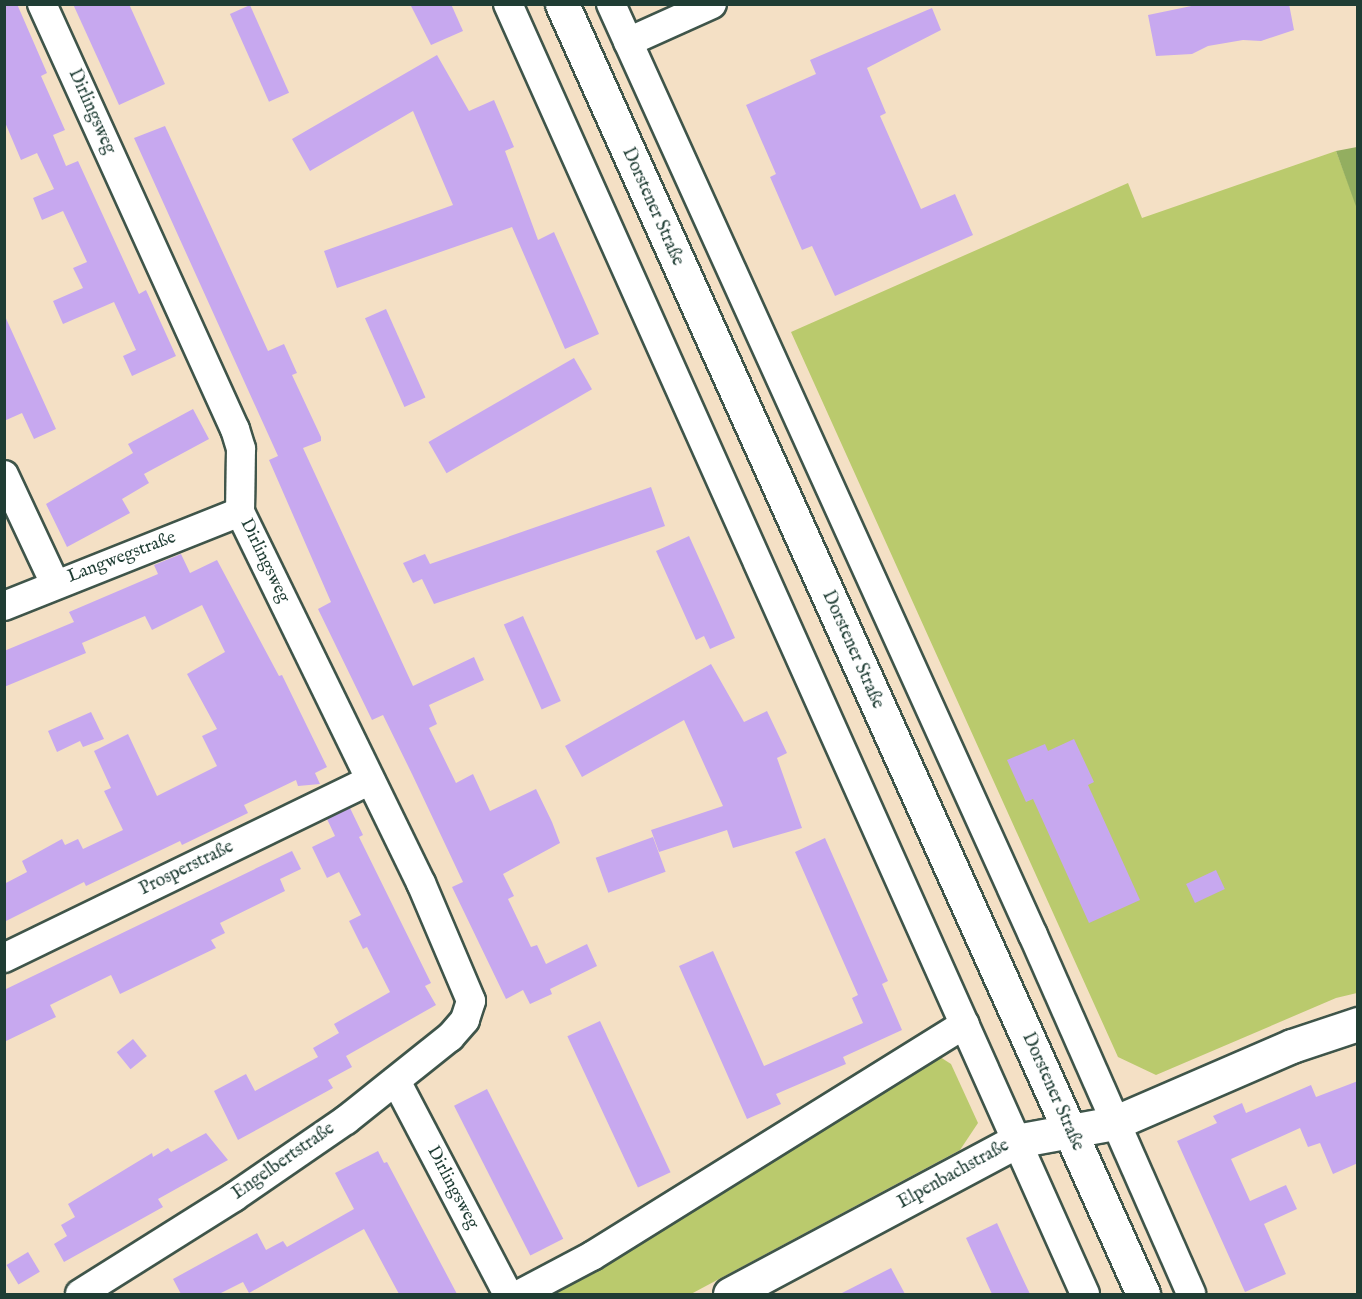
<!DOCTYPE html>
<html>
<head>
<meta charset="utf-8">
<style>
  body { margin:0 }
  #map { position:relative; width:1362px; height:1299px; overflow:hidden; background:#f4e0c5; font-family:"IM FELL English",serif }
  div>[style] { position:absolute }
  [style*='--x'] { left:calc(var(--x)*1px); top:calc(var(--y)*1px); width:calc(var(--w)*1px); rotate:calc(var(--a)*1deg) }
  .green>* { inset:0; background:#baca6d }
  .forest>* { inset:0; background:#93ae60 }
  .building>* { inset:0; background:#c7a8ef; transform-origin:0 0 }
  .roads { filter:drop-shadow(2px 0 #3f554a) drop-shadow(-2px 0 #3f554a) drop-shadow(0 2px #3f554a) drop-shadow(0 -2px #3f554a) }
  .minor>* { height:28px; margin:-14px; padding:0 14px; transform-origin:14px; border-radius:14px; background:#fff }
  .tertiary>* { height:33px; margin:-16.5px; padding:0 16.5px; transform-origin:16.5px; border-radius:16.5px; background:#fff }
  .secondary>* { height:33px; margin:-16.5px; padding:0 16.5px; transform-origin:16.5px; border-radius:16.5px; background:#fff }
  span { translate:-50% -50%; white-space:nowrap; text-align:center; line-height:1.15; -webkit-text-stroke:6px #fff; paint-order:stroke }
  .street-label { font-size:18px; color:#1f3d34 }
  .frame { position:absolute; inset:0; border:6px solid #1f3d34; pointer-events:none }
</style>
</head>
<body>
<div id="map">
  <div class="green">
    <div style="clip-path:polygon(1336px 151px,1358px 209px,1357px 993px,1336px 998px,1156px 1075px,1118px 1057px,791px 332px,1128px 183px,1142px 218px)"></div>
    <div style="clip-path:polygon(937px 1055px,951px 1064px,978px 1123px,960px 1150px,691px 1294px,544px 1294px)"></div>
  </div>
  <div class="forest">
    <div style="clip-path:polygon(1357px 147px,1358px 147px,1357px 209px,1336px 151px)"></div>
  </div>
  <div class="building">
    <div style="clip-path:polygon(4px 4px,17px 4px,47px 73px,41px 76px,65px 130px,53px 135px,66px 166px,78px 161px,139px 294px,146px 290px,176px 356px,132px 376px,123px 356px,136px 350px,114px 302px,63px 324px,53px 301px,83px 288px,73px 268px,87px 262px,63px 211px,42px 220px,33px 198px,54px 189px,37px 153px,21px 160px,4px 120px)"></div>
    <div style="clip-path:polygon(73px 4px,129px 4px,165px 84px,119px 105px)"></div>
    <div style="clip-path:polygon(410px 4px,451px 4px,463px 31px,431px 45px)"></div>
    <div style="clip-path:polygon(1201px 4px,1289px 4px,1294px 30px,1261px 41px,1243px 40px,1208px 46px,1192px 54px,1156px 56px,1148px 15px)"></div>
    <div style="left:250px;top:5px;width:96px;height:22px;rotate:66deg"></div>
    <div style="clip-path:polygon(932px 8px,941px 30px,867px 68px,886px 113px,880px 116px,921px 209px,955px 194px,973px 235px,835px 296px,812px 246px,802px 250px,770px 177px,776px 174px,746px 105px,816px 74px,810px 60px)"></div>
    <div style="clip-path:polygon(437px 55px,469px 111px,494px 100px,514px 147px,505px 151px,538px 240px,554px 232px,599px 334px,565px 349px,512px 227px,337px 288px,324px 251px,453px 205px,413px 111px,310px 171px,292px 139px)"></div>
    <div style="clip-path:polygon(165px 126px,268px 351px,284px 344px,297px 373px,292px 375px,321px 437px,321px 441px,303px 448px,413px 686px,474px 657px,484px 680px,429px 705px,437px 724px,429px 728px,456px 783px,473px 774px,490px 811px,536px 789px,552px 822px,560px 843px,503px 874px,514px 896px,508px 899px,531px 947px,537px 945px,546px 964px,587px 944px,597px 966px,550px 989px,552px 994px,530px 1004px,523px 990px,506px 999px,452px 887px,463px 882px,412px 774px,383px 715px,372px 720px,318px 609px,331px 602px,269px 460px,278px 456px,134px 138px)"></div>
    <div style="left:386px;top:309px;width:97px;height:23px;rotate:66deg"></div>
    <div style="clip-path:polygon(4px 314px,56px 429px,34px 439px,22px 413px,4px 421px)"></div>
    <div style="left:574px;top:358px;width:36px;height:168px;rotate:60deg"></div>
    <div style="clip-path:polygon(193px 409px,209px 439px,144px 474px,149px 483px,122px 499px,130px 513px,67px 547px,46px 504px,133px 453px,128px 444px)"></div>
    <div style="clip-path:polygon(651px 487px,665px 526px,434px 604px,422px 579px,413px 583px,403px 563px,425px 554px,430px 564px)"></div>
    <div style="clip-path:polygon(689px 536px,735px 638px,710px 649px,704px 636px,696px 640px,656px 551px)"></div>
    <div style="clip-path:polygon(181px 554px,190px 573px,217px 560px,279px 676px,282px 675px,327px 767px,315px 773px,320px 784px,298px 786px,296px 780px,244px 805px,248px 813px,182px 845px,180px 841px,86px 886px,84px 882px,4px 922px,4px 884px,27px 872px,22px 861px,62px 839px,65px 845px,78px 839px,83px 849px,123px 830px,104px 791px,111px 788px,94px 751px,128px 734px,157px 796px,217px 766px,202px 736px,217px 729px,187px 674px,225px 652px,202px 605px,152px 630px,145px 616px,82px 643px,86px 653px,4px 687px,4px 651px,74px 622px,69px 612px,158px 574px,154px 565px)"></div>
    <div style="left:523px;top:616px;width:93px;height:21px;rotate:66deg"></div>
    <div style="clip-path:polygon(711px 664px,744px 722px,767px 711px,787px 753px,777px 758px,802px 828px,733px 848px,727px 830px,659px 852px,651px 830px,723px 806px,684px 720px,582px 777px,565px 746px)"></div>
    <div style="clip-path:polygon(91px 712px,104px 739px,83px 747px,80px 741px,57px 752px,48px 731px)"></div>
    <div style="clip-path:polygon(1074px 739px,1094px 782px,1088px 785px,1140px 900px,1089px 923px,1033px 799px,1026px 802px,1007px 760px,1045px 744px,1048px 751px)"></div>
    <div style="clip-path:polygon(350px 808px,363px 835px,359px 837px,431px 983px,425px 986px,436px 1005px,346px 1056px,352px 1067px,328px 1080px,333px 1088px,238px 1140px,214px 1091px,246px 1074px,255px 1091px,318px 1057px,313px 1048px,339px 1033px,334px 1024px,390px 992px,367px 947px,363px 949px,349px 921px,361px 915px,339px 872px,327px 878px,312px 847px,335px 836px,327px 819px)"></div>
    <div style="left:653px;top:837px;width:37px;height:61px;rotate:70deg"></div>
    <div style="clip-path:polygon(825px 838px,888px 981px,882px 984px,902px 1030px,843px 1057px,846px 1064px,776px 1094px,781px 1104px,747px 1119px,679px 966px,713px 951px,764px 1066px,863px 1023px,852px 998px,858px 995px,795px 852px)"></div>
    <div style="clip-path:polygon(292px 851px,301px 869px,280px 879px,285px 891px,220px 923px,225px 933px,211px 940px,216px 948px,120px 994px,111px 975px,50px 1005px,56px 1017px,4px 1042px,4px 990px)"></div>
    <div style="left:1216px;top:870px;width:21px;height:33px;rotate:65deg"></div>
    <div style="left:600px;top:1021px;width:167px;height:36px;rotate:65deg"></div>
    <div style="left:133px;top:1039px;width:22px;height:21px;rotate:51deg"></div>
    <div style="clip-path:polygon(1358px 1081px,1358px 1163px,1333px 1174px,1320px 1143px,1308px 1147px,1300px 1128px,1231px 1159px,1250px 1201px,1286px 1185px,1297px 1209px,1264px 1224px,1286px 1274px,1245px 1292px,1177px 1141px,1217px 1123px,1213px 1116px,1242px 1103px,1246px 1113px,1311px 1085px,1316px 1097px)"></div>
    <div style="left:487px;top:1089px;width:168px;height:37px;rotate:63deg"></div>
    <div style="clip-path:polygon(206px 1133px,228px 1160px,158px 1199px,163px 1207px,64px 1262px,54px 1244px,67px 1236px,61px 1225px,75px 1217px,68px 1204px,152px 1153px,153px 1157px,168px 1148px,171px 1152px)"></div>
    <div style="clip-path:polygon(378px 1151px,384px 1163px,387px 1162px,457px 1294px,399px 1294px,364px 1229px,249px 1293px,243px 1282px,219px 1294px,181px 1294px,173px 1279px,257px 1233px,266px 1250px,283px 1241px,287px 1247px,354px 1209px,335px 1173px)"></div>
    <div style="clip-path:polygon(997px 1223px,1020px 1273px,1030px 1294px,992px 1294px,966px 1238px)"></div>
    <div style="left:28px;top:1252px;width:23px;height:25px;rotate:59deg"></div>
    <div style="clip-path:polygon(891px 1268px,905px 1294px,840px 1294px)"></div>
  </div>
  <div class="roads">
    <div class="minor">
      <div style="--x:42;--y:4;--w:467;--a:65.6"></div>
      <div style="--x:235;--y:429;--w:21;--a:73"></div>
      <div style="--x:241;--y:449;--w:63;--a:90.9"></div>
      <div style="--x:240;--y:512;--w:413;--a:64"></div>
      <div style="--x:421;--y:883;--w:128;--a:67"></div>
      <div style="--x:471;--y:1001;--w:20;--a:108"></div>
      <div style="--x:465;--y:1020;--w:23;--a:131"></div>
      <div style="--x:450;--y:1037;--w:133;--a:141.4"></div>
      <div style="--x:346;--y:1120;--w:136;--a:145.5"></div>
      <div style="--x:234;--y:1197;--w:182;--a:147.8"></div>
      <div style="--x:508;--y:4;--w:1413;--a:65.9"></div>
      <div style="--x:611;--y:4;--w:1022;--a:65.62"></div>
      <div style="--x:1033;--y:935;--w:392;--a:66.2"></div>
      <div style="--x:628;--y:42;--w:92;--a:-24.3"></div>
      <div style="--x:4;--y:475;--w:120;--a:64.9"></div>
      <div style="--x:4;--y:606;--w:254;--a:-21.7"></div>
      <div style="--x:4;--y:958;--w:407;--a:-25.9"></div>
      <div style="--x:396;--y:1081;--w:241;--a:62.3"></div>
      <div style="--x:520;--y:1294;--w:81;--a:-27.8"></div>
      <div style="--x:592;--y:1256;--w:439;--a:-31.9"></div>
    </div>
    <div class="tertiary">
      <div style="--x:730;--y:1294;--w:324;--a:-28.1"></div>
      <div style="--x:1016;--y:1141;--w:100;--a:-10.4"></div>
      <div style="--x:1114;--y:1123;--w:194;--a:-23.4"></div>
      <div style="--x:1292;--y:1046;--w:70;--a:-18.4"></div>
    </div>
    <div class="secondary">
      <div style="--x:562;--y:4;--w:1415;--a:65.75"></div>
    </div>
  </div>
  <div class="street-label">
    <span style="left:91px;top:112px;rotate:66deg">Dirlingsweg</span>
    <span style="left:652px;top:207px;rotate:66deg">Dorstener Straße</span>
    <span style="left:122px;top:558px;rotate:-21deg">Langwegstraße</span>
    <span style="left:264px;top:561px;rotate:64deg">Dirlingsweg</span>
    <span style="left:852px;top:650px;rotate:66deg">Dorstener Straße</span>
    <span style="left:187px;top:869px;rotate:-26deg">Prosperstraße</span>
    <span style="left:1052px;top:1092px;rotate:66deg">Dorstener Straße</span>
    <span style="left:284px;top:1162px;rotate:-35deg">Engelbertstraße</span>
    <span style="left:954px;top:1175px;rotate:-29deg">Elpenbachstraße</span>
    <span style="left:452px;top:1188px;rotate:62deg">Dirlingsweg</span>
  </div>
  <div class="frame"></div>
</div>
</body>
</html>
